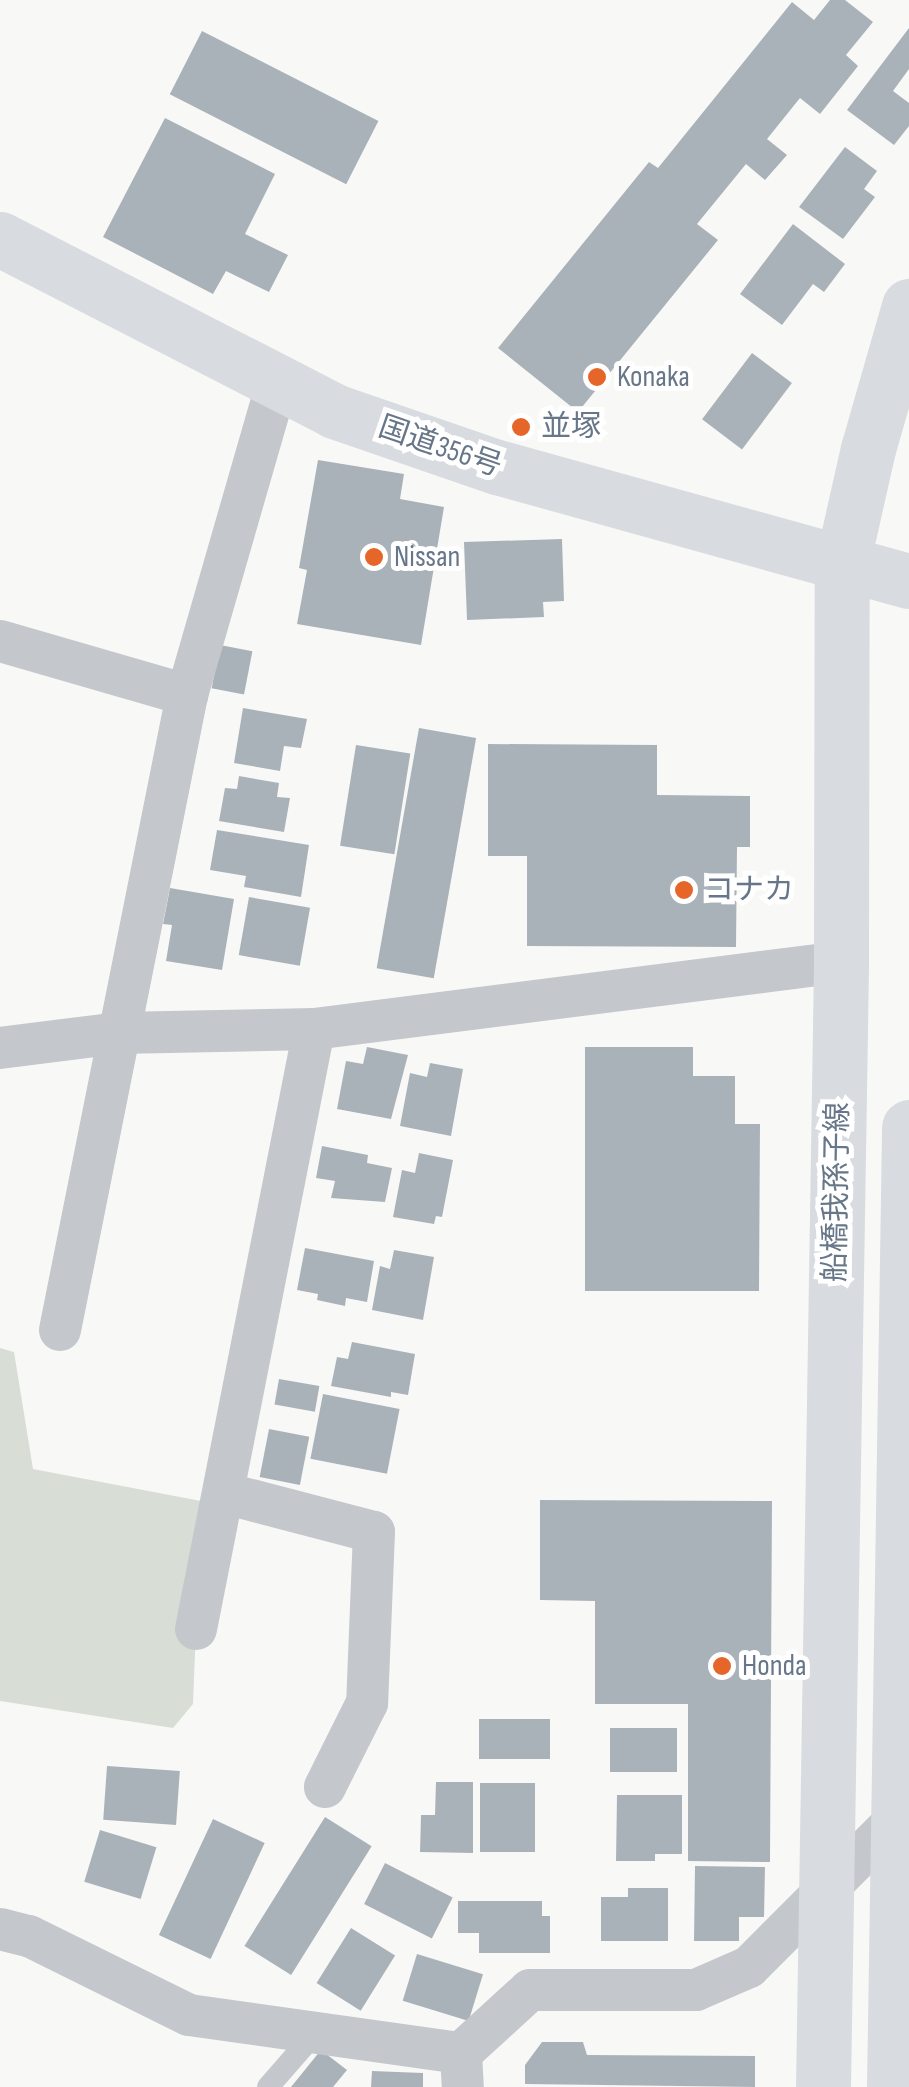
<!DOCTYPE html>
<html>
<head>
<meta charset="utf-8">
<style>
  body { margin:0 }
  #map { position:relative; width:909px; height:2087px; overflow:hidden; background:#f8f9f6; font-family:"Sofia Sans Condensed","Noto Sans JP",sans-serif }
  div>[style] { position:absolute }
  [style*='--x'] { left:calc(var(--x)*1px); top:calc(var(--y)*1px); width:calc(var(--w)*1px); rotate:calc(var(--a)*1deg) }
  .green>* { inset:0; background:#d8ded5 }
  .building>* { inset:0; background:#aab2b9; transform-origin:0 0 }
  .lane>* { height:22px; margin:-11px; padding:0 11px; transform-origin:11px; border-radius:11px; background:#c4c7cc }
  .street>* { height:42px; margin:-21px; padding:0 21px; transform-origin:21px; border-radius:21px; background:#c4c7cc }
  .primary>* { height:55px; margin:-27.5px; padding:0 27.5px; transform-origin:27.5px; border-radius:27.5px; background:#d8dbe0 }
  .highway>* { height:55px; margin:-27.5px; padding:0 27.5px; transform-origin:27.5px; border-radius:27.5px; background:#d8dbe0 }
  .dots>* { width:28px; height:28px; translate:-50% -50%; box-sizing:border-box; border:5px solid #fff; border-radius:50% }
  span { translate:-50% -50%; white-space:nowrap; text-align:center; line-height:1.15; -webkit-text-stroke:10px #fff; paint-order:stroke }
  .poi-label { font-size:30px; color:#677688 }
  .left { translate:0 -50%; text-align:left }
  .street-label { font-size:30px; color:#677688 }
</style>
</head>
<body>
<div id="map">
  <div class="green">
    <div style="clip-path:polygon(0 1348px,14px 1352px,33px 1469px,201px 1501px,193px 1704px,173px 1728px,0 1701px)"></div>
  </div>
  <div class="building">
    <div style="clip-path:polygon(830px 0,845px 0,873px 22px,846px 55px,858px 66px,820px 114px,800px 98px,767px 139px,787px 155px,765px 180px,746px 164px,697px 224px,718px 240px,578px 412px,498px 348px,649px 162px,658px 168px,792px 2px,814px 20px)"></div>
    <div style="clip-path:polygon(909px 28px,909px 69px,893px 91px,909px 103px,909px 126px,894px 145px,847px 110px)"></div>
    <div style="left:202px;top:31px;width:198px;height:71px;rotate:27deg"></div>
    <div style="clip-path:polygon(165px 118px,275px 174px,245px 234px,288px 255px,269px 292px,226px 271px,213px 294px,103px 237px)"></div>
    <div style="clip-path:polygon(845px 147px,877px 171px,864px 189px,875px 197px,843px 239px,799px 207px)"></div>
    <div style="clip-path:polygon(793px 224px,845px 264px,824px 292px,813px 284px,782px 325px,740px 294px)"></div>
    <div style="left:752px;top:353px;width:50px;height:83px;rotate:37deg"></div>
    <div style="clip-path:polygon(318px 460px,404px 474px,400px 499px,444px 507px,421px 645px,297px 624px,307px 570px,299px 568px)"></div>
    <div style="clip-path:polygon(562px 539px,564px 601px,543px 602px,544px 617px,467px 620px,464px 542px)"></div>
    <div style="left:220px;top:645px;width:33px;height:44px;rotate:11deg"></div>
    <div style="clip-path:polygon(243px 708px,307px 719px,301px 748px,284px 746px,280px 771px,234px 763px)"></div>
    <div style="left:419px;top:728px;width:58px;height:244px;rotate:10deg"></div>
    <div style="clip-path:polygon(488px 744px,657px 745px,657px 795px,750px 796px,750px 847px,737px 847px,736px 947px,527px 946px,527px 856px,488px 856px)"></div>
    <div style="left:356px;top:745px;width:55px;height:102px;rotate:9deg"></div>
    <div style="clip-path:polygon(239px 776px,279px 783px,277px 797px,290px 798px,284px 832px,219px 821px,225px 788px,237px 789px)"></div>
    <div style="clip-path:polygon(217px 830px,309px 845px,301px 897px,244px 887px,246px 876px,210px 870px)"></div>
    <div style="clip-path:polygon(170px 888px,234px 899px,222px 970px,166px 961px,172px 925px,163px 924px)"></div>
    <div style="left:249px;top:897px;width:62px;height:59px;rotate:10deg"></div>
    <div style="clip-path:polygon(367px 1047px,408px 1055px,391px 1119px,337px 1109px,346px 1061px,363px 1064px)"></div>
    <div style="clip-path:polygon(585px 1047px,693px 1047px,693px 1076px,735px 1076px,735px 1124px,760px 1124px,759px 1291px,585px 1291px)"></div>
    <div style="clip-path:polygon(430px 1063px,463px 1069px,451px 1136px,400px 1126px,410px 1073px,427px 1077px)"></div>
    <div style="clip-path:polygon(322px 1146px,368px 1155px,367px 1163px,392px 1168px,385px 1202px,331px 1198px,335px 1181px,316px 1178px)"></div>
    <div style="clip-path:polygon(419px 1153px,453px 1160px,442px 1217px,436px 1216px,434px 1224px,393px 1217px,402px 1170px,415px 1173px)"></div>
    <div style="clip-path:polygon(305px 1248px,374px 1261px,367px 1302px,346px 1298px,345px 1306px,317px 1300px,318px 1294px,297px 1290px)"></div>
    <div style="clip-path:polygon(394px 1250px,434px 1257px,423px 1320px,372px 1310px,380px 1266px,390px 1269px)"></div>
    <div style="clip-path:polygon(352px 1342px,415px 1354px,408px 1395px,391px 1392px,391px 1397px,331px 1386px,337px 1357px,348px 1359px)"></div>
    <div style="left:279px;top:1379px;width:41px;height:26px;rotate:10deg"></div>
    <div style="left:323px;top:1394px;width:78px;height:66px;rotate:11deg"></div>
    <div style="left:269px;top:1429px;width:41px;height:49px;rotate:11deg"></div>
    <div style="clip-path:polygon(540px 1500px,772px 1501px,770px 1862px,688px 1861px,688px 1704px,595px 1704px,595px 1601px,540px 1600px)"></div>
    <div style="left:479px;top:1719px;width:71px;height:40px"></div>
    <div style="left:610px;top:1728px;width:67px;height:44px"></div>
    <div style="left:107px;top:1766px;width:73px;height:54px;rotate:4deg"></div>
    <div style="clip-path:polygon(436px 1782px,473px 1782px,473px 1853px,420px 1852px,421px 1815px,435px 1815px)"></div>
    <div style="left:480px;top:1783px;width:55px;height:69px"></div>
    <div style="clip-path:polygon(617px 1795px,682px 1795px,682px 1854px,655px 1854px,655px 1861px,616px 1861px)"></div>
    <div style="left:325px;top:1817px;width:55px;height:152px;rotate:32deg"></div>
    <div style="left:213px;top:1819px;width:57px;height:128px;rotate:25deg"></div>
    <div style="left:100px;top:1830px;width:59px;height:54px;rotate:17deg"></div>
    <div style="left:385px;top:1863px;width:76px;height:46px;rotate:27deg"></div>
    <div style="clip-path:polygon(695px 1866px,765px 1867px,764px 1917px,739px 1917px,739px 1941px,694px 1941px)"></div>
    <div style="clip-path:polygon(628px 1888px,668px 1888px,668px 1941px,601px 1941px,601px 1897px,628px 1897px)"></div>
    <div style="clip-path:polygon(458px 1901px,542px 1901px,542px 1916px,550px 1916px,550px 1953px,479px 1953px,479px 1933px,458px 1933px)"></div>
    <div style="left:351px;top:1928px;width:52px;height:65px;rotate:32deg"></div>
    <div style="left:417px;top:1954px;width:69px;height:49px;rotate:17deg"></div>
    <div style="clip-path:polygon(542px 2042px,583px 2042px,587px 2055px,755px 2056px,755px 2087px,525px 2084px,525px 2065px)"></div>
    <div style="clip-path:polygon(321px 2050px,347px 2070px,333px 2087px,291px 2087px)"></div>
    <div style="clip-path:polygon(372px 2071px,423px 2073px,423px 2087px,371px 2087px)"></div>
  </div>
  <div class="lane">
    <div style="--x:268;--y:2087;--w:73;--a:-48.9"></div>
  </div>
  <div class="street">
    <div style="--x:0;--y:641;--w:195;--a:16.1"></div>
    <div style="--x:187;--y:695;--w:324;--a:-73.9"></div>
    <div style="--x:0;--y:1048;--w:120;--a:-7.2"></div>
    <div style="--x:119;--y:1033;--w:195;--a:-1.2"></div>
    <div style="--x:314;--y:1029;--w:531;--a:-7.25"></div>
    <div style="--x:60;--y:1330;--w:648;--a:-78.69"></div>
    <div style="--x:224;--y:1493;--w:155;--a:14.6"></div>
    <div style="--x:374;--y:1532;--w:171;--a:92.3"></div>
    <div style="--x:367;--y:1703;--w:94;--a:116.6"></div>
    <div style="--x:196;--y:1629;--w:611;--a:-78.87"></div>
    <div style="--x:0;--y:1929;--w:30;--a:14"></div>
    <div style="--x:29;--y:1936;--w:178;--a:26.3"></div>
    <div style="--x:189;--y:2015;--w:275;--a:8"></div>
    <div style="--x:461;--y:2053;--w:34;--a:87"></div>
    <div style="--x:461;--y:2053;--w:93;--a:-42.4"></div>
    <div style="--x:530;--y:1990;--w:166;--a:0"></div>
    <div style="--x:696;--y:1990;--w:58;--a:-23.5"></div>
    <div style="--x:749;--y:1967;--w:209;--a:-45"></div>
  </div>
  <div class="primary">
    <div style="--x:823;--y:2087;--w:1125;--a:-89.08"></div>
    <div style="--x:841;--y:962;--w:398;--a:-89.9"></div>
    <div style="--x:842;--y:564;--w:118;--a:-77.3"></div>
    <div style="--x:868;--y:449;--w:149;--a:-74"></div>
    <div style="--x:894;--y:2087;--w:960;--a:-89.1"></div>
  </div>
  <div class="highway">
    <div style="--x:0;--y:239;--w:376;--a:27.2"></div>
    <div style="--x:334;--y:411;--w:172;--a:19"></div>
    <div style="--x:497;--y:467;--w:427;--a:15.5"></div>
  </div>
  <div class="dots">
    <div style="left:597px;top:377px;background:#e66629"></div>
    <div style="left:521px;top:427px;background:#e66629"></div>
    <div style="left:374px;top:557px;background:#e66629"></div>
    <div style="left:684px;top:890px;background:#e66629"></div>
    <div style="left:722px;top:1666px;background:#e66629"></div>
  </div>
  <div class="poi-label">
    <span class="left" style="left:617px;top:377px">Konaka</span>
    <span class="left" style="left:541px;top:427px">並塚</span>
    <span class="left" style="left:394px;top:557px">Nissan</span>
    <span class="left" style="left:704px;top:890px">コナカ</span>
    <span class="left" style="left:742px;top:1666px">Honda</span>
  </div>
  <div class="street-label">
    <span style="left:440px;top:447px;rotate:19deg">国道356号</span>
    <span style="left:837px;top:1192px;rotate:-89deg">船橋我孫子線</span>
  </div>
</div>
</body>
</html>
